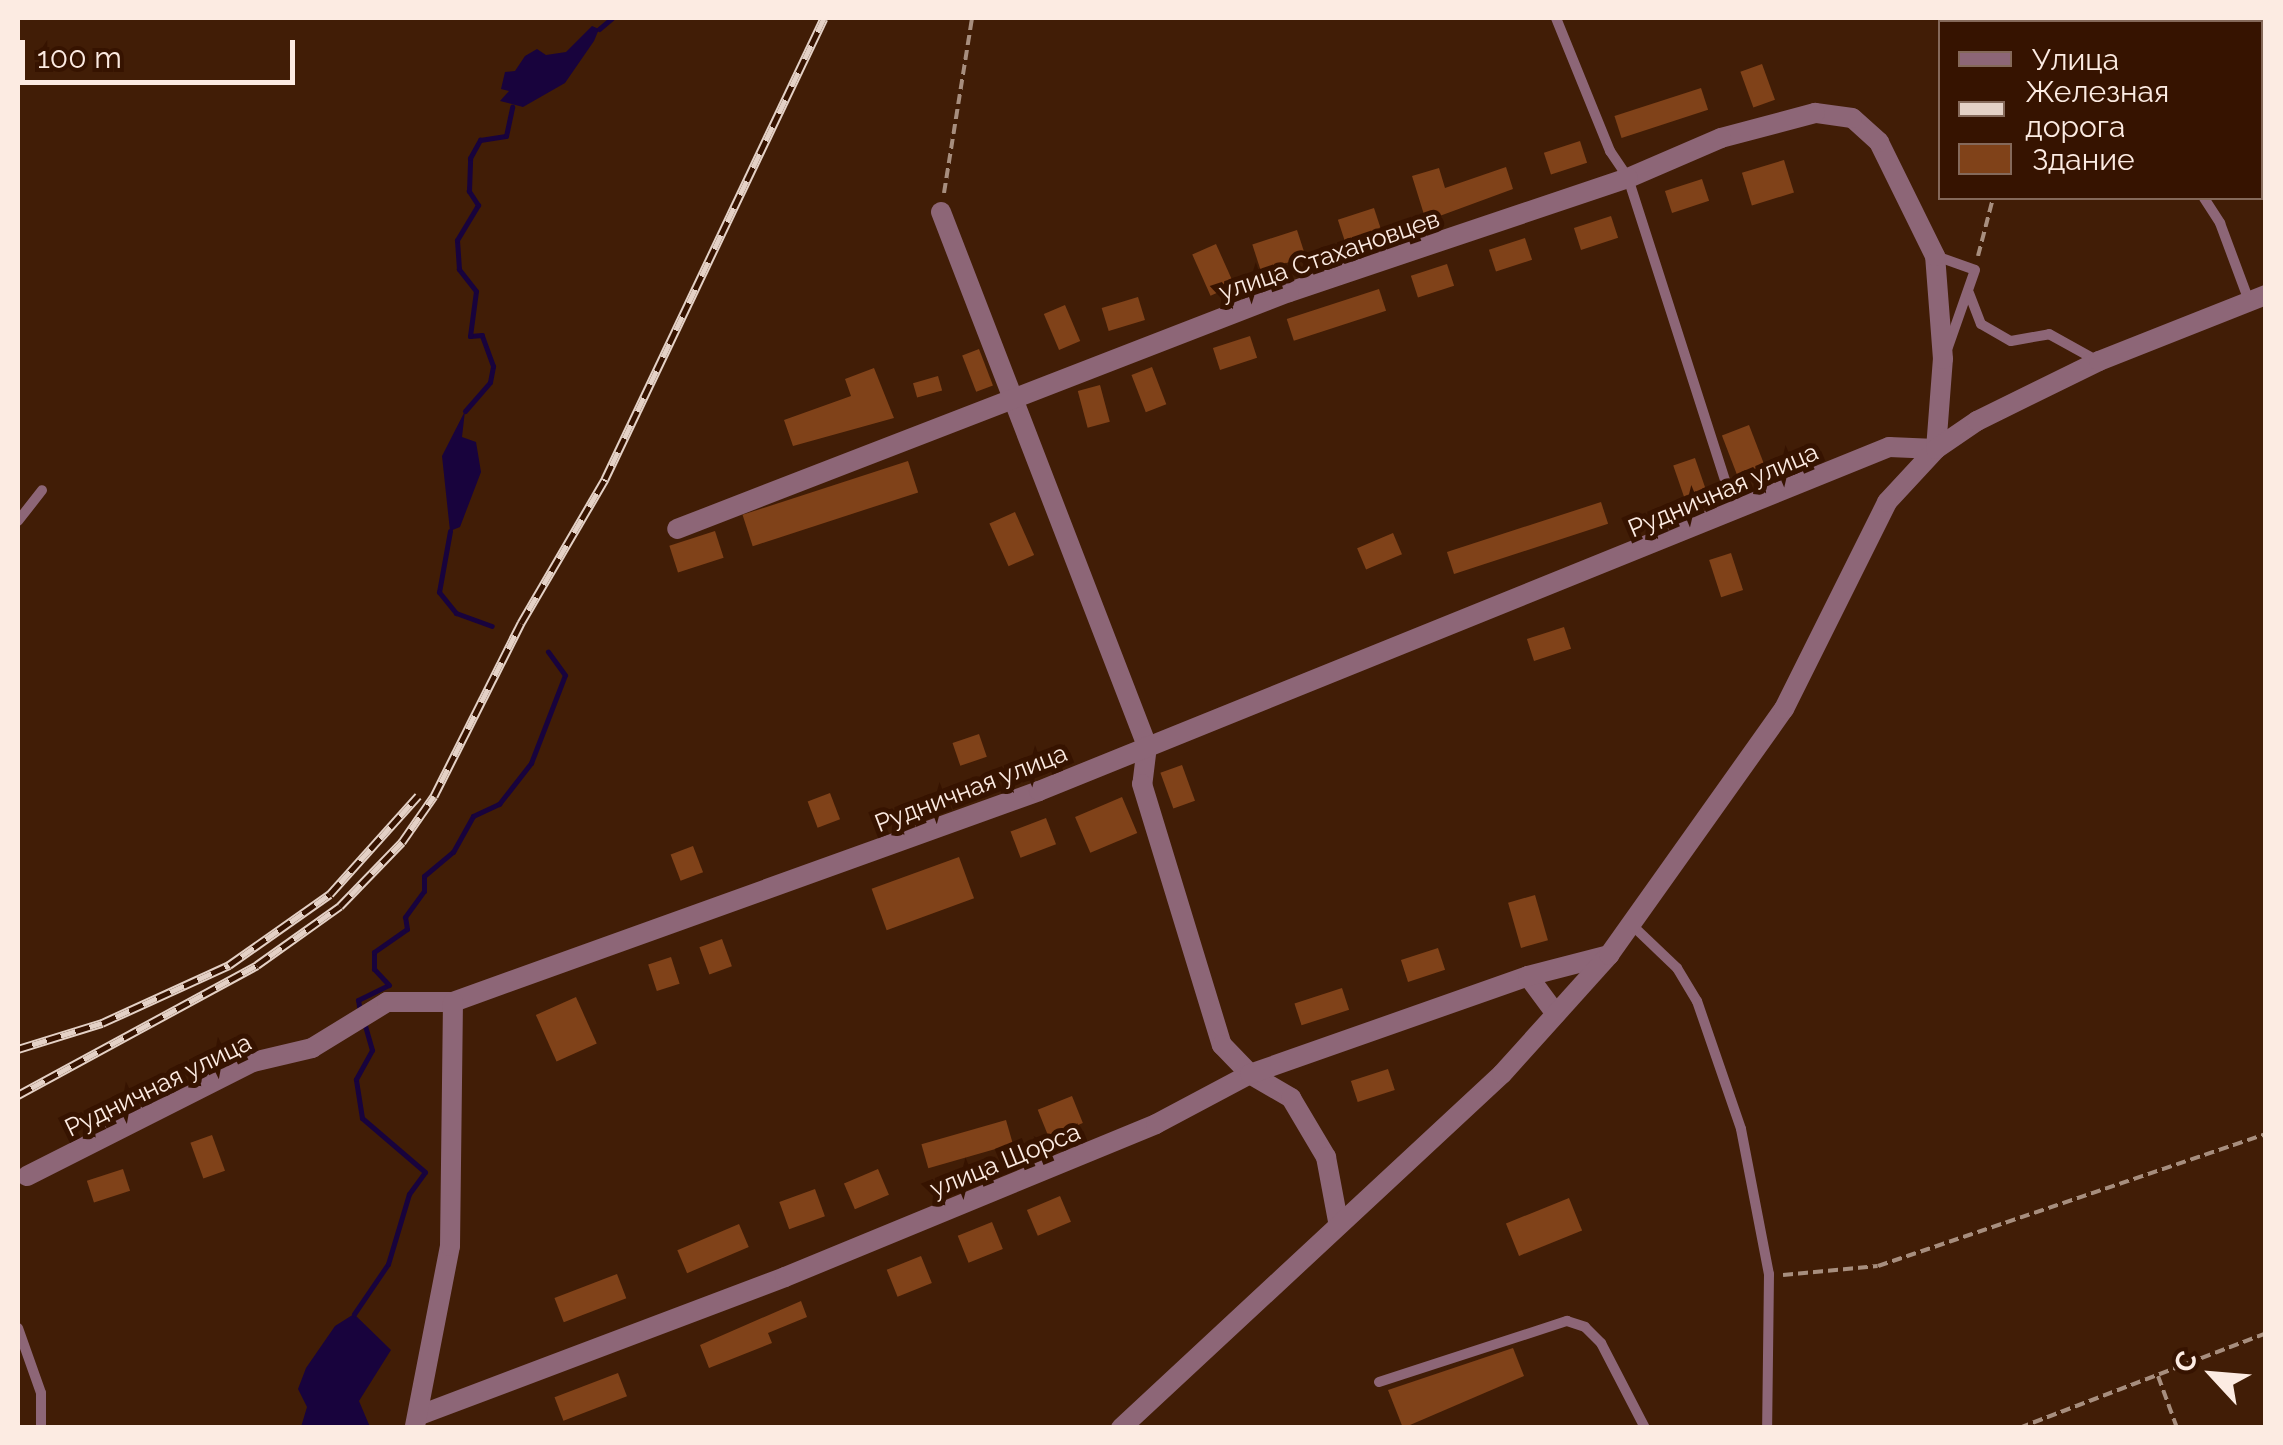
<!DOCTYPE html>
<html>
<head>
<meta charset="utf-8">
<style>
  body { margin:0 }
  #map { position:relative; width:2283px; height:1445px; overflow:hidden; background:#411d06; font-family:Raleway,sans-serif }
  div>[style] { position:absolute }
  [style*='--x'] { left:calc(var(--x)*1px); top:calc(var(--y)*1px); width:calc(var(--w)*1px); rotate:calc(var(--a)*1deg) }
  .water>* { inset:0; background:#18033d }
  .stream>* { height:5px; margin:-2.5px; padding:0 2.5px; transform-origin:2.5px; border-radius:2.5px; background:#18033d }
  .building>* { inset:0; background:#804219; transform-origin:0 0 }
  .path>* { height:4px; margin-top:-2px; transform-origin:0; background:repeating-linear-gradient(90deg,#a78e7e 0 10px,transparent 0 15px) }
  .service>* { height:10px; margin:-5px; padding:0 5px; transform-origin:5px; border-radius:5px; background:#8d6677 }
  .minor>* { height:20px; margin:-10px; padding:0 10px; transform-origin:10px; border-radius:10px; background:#8d6677 }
  .rail>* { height:9px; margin-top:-4.5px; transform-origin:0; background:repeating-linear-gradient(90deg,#361300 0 15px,#e4d1c6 0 30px); box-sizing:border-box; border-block:2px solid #e4d1c6 }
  span { translate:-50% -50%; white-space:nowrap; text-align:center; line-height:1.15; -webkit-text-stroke:10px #361300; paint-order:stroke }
  .street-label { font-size:25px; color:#fcebe2 }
  .frame { position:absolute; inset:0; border:20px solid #fcebe2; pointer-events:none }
  .legend { position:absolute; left:1938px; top:20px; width:325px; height:180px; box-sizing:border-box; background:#361300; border:2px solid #85695a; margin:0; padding:12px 18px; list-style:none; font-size:30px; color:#fcebe2 }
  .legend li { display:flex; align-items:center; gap:20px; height:50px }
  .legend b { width:50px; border:2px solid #85695a }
  .north { position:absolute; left:2163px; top:1325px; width:100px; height:100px; -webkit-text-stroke:8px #361300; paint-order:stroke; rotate:296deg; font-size:28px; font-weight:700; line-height:40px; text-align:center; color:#fcebe2 }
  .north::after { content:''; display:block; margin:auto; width:35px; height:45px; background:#fcebe2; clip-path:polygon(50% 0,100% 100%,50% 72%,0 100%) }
  .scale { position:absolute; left:20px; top:40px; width:275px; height:45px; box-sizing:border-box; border:5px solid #fcebe2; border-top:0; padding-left:12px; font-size:30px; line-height:35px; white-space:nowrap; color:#fcebe2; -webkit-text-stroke:8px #361300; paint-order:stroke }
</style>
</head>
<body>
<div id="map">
  <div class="water">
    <div style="clip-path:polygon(592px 26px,599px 29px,594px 41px,565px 83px,523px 107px,500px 101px,509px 91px,501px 89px,505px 72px,515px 71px,525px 56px,537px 49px,546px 55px,566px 52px)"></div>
    <div style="clip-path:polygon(465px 411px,462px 437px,476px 442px,481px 472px,460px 527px,450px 531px,442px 456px)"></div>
    <div style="clip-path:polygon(354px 1314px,391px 1350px,359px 1401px,370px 1427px,301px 1427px,307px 1407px,298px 1389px,306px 1368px,335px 1326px)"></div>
  </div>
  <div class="stream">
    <div style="--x:599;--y:29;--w:17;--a:-40"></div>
    <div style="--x:465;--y:411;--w:38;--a:-49"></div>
    <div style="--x:490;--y:382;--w:16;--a:-79"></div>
    <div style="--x:493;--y:366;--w:33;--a:-110"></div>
    <div style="--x:482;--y:335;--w:12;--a:175"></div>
    <div style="--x:470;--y:336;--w:45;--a:-82.4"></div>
    <div style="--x:476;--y:291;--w:28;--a:-128"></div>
    <div style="--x:459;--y:269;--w:29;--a:-94"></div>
    <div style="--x:457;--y:240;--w:41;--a:-59"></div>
    <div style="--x:478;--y:205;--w:17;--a:-123"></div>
    <div style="--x:469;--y:191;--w:33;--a:-88"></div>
    <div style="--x:470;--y:158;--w:21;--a:-61"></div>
    <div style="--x:480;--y:140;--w:26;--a:-9"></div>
    <div style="--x:506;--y:136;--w:30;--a:-78"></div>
    <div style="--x:450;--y:531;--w:62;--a:100.2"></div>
    <div style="--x:439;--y:592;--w:27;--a:51"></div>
    <div style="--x:456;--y:613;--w:38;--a:20"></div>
    <div style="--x:360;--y:1012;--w:12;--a:-99"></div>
    <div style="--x:358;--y:1000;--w:34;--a:-26"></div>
    <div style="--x:389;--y:985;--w:22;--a:-133"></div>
    <div style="--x:374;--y:969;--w:17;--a:-90"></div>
    <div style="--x:374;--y:952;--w:40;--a:-34.9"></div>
    <div style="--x:407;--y:929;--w:12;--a:-99"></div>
    <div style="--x:405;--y:917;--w:32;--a:-54"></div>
    <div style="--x:424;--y:891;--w:15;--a:-90"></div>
    <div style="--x:424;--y:876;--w:38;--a:-40"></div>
    <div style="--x:453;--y:852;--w:41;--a:-60.9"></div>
    <div style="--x:473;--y:816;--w:29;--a:-25"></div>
    <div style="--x:499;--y:804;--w:52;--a:-52"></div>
    <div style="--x:531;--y:763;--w:94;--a:-68.9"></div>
    <div style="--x:565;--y:675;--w:29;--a:-126"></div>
    <div style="--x:354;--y:1314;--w:60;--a:-55.8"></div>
    <div style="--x:388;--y:1264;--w:73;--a:-73.3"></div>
    <div style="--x:409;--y:1194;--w:27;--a:-54"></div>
    <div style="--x:425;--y:1172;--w:83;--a:-139.4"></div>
    <div style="--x:362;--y:1118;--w:39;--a:-99"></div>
    <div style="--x:356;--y:1079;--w:33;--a:-61"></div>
    <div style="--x:372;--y:1050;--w:29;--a:-106"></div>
  </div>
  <div class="building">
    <div style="left:1762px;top:64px;width:38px;height:23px;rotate:70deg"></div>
    <div style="left:1701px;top:88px;width:23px;height:91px;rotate:72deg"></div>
    <div style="left:1580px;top:141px;width:23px;height:38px;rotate:72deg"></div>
    <div style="left:1784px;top:160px;width:34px;height:44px;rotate:73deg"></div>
    <div style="clip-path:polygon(1506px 167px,1513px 189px,1426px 221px,1412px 176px,1439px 168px,1445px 188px)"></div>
    <div style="left:1702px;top:179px;width:23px;height:39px;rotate:72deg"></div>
    <div style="left:1374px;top:208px;width:23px;height:38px;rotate:72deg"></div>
    <div style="left:1611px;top:216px;width:23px;height:39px;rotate:72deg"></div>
    <div style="left:1297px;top:230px;width:28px;height:47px;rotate:72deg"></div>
    <div style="left:1525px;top:238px;width:23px;height:38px;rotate:72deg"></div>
    <div style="left:1216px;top:244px;width:45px;height:26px;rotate:66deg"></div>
    <div style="left:1447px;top:264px;width:23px;height:38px;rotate:72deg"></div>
    <div style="left:1379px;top:289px;width:23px;height:97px;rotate:72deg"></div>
    <div style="left:1138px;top:297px;width:24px;height:38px;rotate:73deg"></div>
    <div style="left:1065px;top:305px;width:39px;height:23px;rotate:67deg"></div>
    <div style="left:1250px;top:336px;width:23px;height:39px;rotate:72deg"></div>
    <div style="left:979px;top:349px;width:39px;height:18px;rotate:69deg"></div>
    <div style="left:1152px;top:367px;width:40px;height:22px;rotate:69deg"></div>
    <div style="clip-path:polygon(874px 368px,894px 418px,793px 446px,784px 420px,851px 396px,845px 379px)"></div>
    <div style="left:938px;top:376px;width:15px;height:26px;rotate:74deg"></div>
    <div style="left:1100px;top:385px;width:38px;height:23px;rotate:75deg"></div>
    <div style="left:1749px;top:425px;width:48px;height:29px;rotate:69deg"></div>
    <div style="left:1695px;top:458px;width:39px;height:23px;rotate:71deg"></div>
    <div style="left:908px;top:461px;width:33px;height:174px;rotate:72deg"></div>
    <div style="left:1601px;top:502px;width:23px;height:162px;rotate:72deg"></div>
    <div style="left:1015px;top:512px;width:47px;height:28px;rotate:66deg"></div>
    <div style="left:715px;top:531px;width:28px;height:48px;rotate:72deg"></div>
    <div style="left:1393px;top:533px;width:23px;height:39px;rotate:67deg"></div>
    <div style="left:1731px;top:553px;width:39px;height:23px;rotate:72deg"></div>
    <div style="left:1564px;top:627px;width:23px;height:39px;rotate:72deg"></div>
    <div style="left:979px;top:734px;width:24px;height:28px;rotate:71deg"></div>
    <div style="left:1182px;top:765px;width:38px;height:23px;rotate:70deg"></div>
    <div style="left:830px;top:793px;width:28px;height:24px;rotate:69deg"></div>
    <div style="left:1122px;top:797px;width:39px;height:51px;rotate:67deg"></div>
    <div style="left:1046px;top:818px;width:28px;height:38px;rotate:69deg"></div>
    <div style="left:693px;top:846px;width:28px;height:24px;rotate:69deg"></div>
    <div style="left:959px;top:857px;width:44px;height:93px;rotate:70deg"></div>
    <div style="left:1535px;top:895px;width:47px;height:28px;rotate:74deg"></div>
    <div style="left:722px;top:939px;width:29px;height:24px;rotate:70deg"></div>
    <div style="left:1438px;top:948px;width:23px;height:39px;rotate:72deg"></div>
    <div style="left:671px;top:957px;width:28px;height:24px;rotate:72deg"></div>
    <div style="left:1342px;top:988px;width:23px;height:50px;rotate:72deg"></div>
    <div style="left:576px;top:997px;width:51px;height:44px;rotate:66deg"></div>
    <div style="left:1388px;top:1069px;width:22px;height:39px;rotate:72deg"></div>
    <div style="left:1072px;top:1096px;width:29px;height:37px;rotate:68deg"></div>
    <div style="left:1006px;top:1120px;width:25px;height:88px;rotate:74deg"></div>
    <div style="left:212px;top:1135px;width:38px;height:23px;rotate:70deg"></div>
    <div style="left:123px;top:1169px;width:23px;height:38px;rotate:72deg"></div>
    <div style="left:878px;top:1169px;width:28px;height:37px;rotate:67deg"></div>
    <div style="left:815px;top:1189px;width:29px;height:38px;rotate:70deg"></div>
    <div style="left:1060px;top:1196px;width:28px;height:36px;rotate:67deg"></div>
    <div style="left:1569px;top:1198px;width:35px;height:68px;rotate:68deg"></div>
    <div style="left:992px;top:1222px;width:29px;height:37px;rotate:68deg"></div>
    <div style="left:739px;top:1224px;width:25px;height:67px;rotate:67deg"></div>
    <div style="left:921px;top:1256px;width:29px;height:37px;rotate:68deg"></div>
    <div style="left:617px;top:1274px;width:26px;height:67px;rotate:69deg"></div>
    <div style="clip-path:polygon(801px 1301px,807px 1317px,768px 1333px,772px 1343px,709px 1368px,700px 1345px)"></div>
    <div style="clip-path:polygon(1513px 1348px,1524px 1376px,1403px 1428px,1388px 1390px)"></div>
    <div style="left:618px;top:1373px;width:25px;height:68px;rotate:69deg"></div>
  </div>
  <div class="path">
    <div style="--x:2051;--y:22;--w:4;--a:-76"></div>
    <div style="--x:944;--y:193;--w:177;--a:-80.9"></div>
    <div style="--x:1978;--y:256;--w:60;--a:-75.5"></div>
    <div style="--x:1783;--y:1275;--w:95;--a:-5.4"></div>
    <div style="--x:1878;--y:1266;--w:410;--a:-18.8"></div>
    <div style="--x:2158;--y:1376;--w:55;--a:69.9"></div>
    <div style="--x:2019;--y:1428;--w:265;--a:-21"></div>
  </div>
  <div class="service">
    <div style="--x:1556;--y:18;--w:144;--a:67.9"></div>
    <div style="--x:1610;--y:151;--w:32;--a:56"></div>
    <div style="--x:1628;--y:178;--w:348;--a:72.2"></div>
    <div style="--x:2084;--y:18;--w:6;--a:45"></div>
    <div style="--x:2204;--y:198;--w:30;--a:57"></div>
    <div style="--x:2220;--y:223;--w:83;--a:69.6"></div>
    <div style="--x:1936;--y:256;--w:41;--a:19.7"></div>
    <div style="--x:1975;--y:270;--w:82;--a:109.3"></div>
    <div style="--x:1969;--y:293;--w:33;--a:69"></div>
    <div style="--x:1981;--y:324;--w:34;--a:30"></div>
    <div style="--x:2011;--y:341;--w:39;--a:-10"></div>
    <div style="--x:2049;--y:334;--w:56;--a:28.9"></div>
    <div style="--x:18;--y:521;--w:39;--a:-52"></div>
    <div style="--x:1633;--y:926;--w:61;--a:43.7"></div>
    <div style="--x:1677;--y:968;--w:39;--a:59"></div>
    <div style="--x:1697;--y:1001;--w:135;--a:71"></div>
    <div style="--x:1741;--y:1129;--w:148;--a:79.1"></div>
    <div style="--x:1769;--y:1274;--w:154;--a:90.7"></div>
    <div style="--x:18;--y:1328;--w:69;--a:70.5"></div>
    <div style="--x:41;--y:1393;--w:35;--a:90"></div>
    <div style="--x:1379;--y:1382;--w:198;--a:-18"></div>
    <div style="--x:1567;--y:1321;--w:19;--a:18"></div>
    <div style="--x:1585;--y:1327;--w:23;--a:45"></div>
    <div style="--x:1601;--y:1343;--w:96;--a:62.6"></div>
  </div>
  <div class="minor">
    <div style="--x:2231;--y:18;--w:4;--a:63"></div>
    <div style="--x:2260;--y:145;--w:23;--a:75"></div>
    <div style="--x:941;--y:212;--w:572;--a:68.9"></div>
    <div style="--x:1147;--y:746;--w:38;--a:97"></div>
    <div style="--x:1142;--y:784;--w:273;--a:73"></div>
    <div style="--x:1222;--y:1045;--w:40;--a:46"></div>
    <div style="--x:1250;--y:1074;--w:48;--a:30.3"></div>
    <div style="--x:1291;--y:1098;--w:69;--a:59.3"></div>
    <div style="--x:1326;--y:1157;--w:65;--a:79.4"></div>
    <div style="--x:1528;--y:976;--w:47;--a:53.6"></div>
    <div style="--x:27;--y:1176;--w:253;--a:-26.8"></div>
    <div style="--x:253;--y:1062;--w:61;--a:-13.3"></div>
    <div style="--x:312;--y:1048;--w:88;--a:-31.5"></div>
    <div style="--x:387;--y:1002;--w:66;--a:0"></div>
    <div style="--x:453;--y:1002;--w:623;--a:-19.8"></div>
    <div style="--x:1039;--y:791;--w:917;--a:-22.03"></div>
    <div style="--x:1889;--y:447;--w:47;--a:2.4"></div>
    <div style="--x:1936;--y:449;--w:90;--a:-85.6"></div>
    <div style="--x:1943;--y:359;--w:103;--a:-94.4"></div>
    <div style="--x:1935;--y:256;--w:127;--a:-116.2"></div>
    <div style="--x:1879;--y:142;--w:36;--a:-138"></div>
    <div style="--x:1852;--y:118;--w:37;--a:-172"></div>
    <div style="--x:1815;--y:113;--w:97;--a:165.1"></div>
    <div style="--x:1721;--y:138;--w:101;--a:156.7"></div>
    <div style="--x:1628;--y:178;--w:358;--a:161.4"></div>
    <div style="--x:1289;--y:292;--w:656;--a:158.83"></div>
    <div style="--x:420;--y:1415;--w:390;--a:-20.7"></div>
    <div style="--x:785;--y:1277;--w:401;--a:-22.4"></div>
    <div style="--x:1156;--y:1124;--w:106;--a:-28"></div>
    <div style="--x:1250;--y:1074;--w:295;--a:-19.4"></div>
    <div style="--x:1528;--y:976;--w:84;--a:-14.5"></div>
    <div style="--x:415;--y:1426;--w:183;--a:-79"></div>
    <div style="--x:450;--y:1246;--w:244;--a:-89.3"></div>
    <div style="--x:1121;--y:1428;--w:520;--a:-42.9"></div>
    <div style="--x:1502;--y:1074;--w:160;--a:-48"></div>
    <div style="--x:1609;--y:955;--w:302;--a:-54.6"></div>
    <div style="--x:1784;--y:709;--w:231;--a:-63.5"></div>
    <div style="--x:1887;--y:502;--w:72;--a:-47.2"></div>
    <div style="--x:1936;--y:449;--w:50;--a:-34.3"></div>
    <div style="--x:1977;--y:421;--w:136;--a:-26.2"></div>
    <div style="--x:2099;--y:361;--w:180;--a:-21.6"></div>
  </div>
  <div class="rail">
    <div style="--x:18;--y:1049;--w:88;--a:-17.2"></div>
    <div style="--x:102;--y:1023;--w:140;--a:-24.5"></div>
    <div style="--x:229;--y:965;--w:123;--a:-35.1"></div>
    <div style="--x:330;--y:894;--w:132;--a:-48.1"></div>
    <div style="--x:18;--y:1095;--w:272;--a:-28.5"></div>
    <div style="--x:257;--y:965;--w:102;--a:-35.4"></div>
    <div style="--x:340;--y:906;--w:89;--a:-45.9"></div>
    <div style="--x:402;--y:842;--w:56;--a:-55.2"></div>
    <div style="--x:434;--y:796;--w:194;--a:-63.3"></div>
    <div style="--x:521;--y:623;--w:167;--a:-59.7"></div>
    <div style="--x:605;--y:479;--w:510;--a:-64.59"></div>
  </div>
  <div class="street-label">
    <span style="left:1329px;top:255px;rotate:-19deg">улица Стахановцев</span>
    <span style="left:1723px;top:490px;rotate:-23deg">Рудничная улица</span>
    <span style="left:971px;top:788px;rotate:-21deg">Рудничная улица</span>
    <span style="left:158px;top:1085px;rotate:-26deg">Рудничная улица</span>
    <span style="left:1005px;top:1160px;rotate:-22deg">улица Щорса</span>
  </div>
  <div class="frame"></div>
  <ul class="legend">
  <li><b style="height:12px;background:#8d6677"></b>Улица</li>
  <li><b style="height:12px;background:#e4d1c6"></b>Железная дорога</li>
  <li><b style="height:28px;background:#804219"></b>Здание</li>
  </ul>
  <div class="north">С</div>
  <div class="scale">100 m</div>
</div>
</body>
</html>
